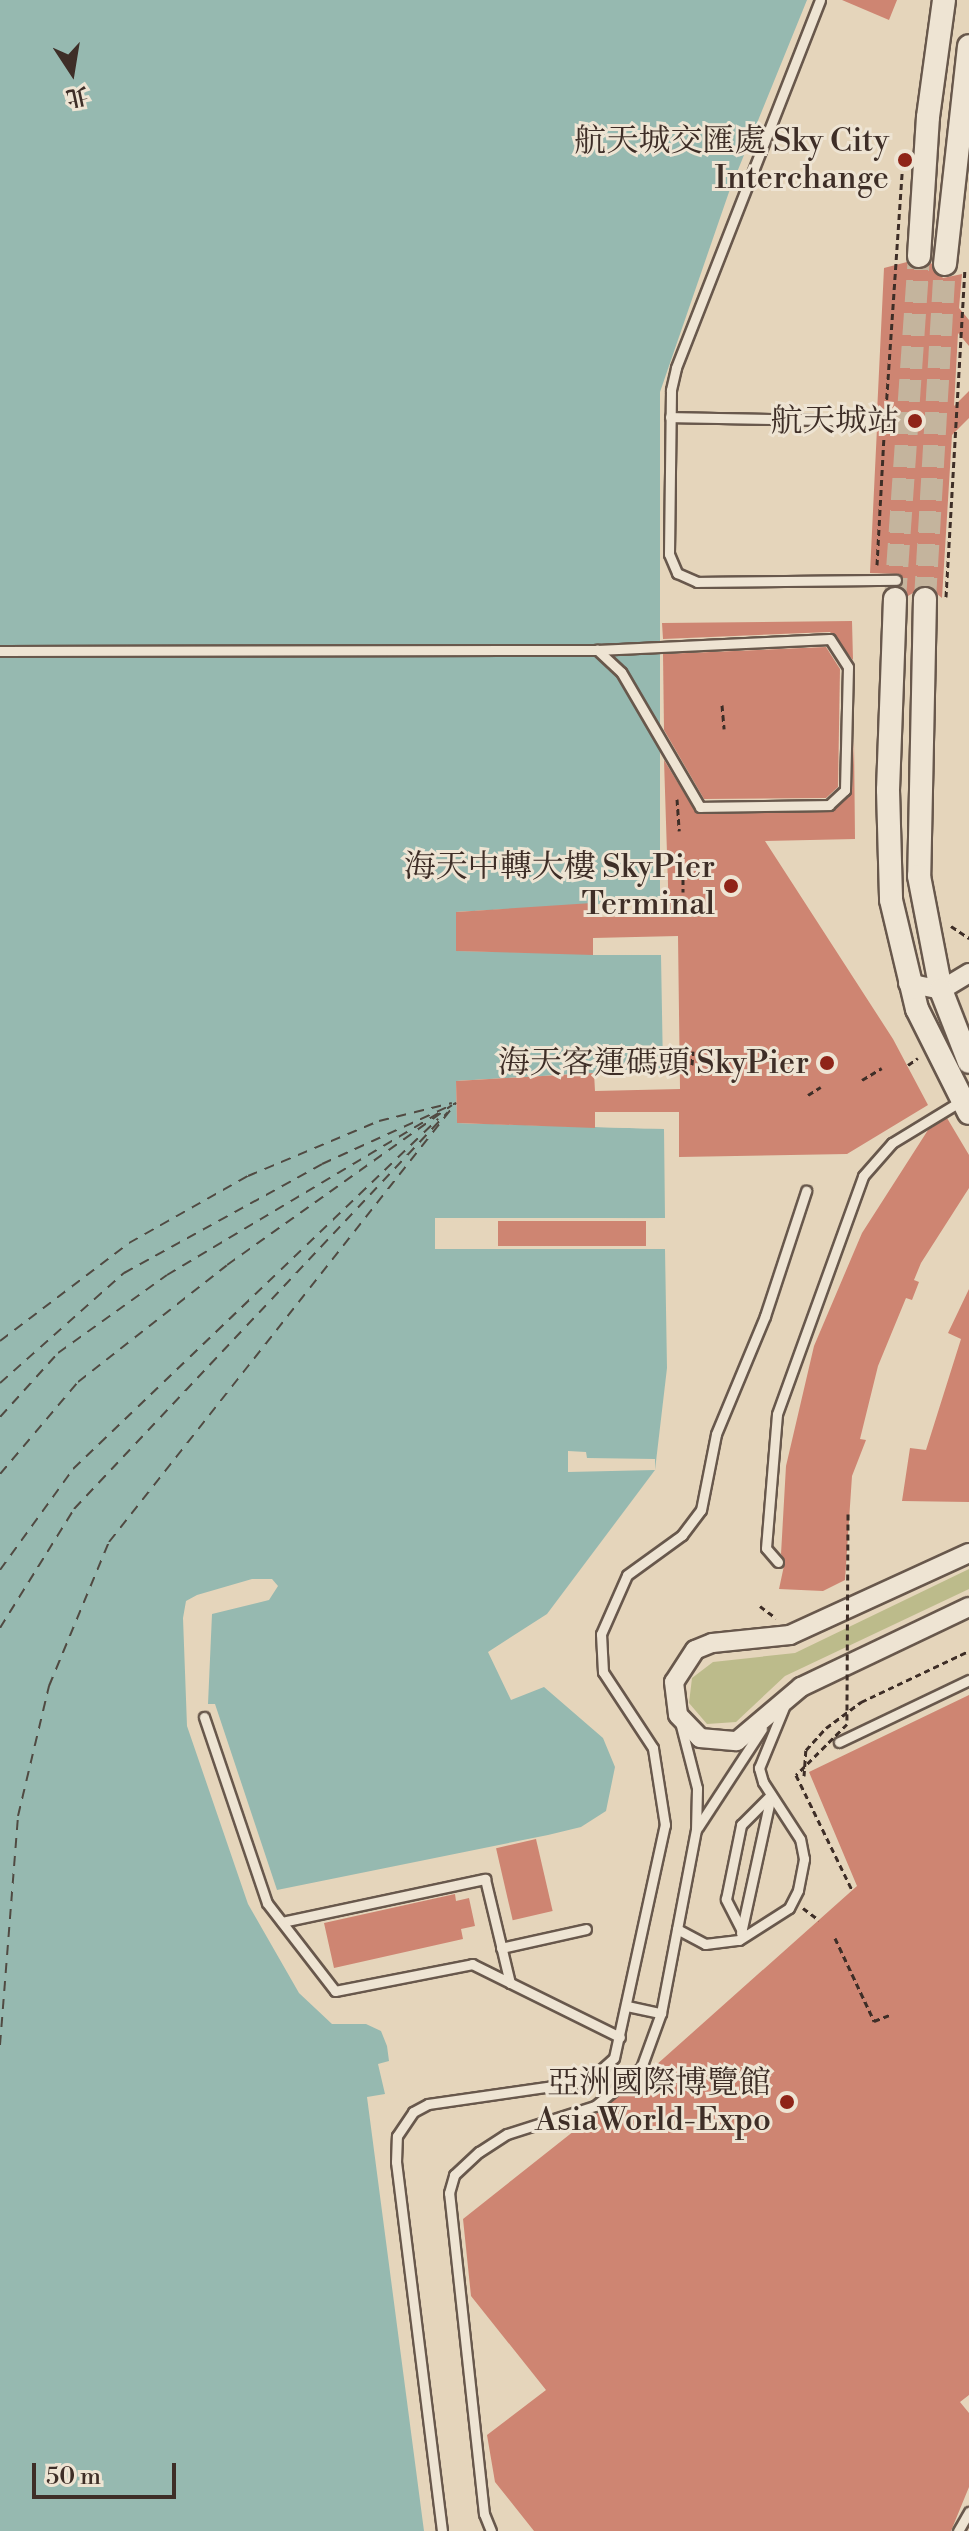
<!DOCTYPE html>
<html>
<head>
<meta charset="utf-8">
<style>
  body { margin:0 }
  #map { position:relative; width:969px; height:2531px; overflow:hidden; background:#e5d5bb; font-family:"Libre Bodoni","Noto Serif TC",serif }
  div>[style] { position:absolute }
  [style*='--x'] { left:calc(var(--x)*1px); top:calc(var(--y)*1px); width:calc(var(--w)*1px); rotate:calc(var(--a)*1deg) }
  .green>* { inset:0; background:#bcbb8b }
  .water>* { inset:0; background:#96b9b0 }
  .pier>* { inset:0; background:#e5d5bb }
  .ferry>* { height:2px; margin-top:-1px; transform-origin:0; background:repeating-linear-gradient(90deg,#504a42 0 10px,transparent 0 18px) }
  .building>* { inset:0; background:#ce8572; transform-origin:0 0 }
  .tertiary-tunnel>* { height:22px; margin-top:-11px; transform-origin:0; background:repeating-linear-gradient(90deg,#c4b49d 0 22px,transparent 0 33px) }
  .path>* { height:3px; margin-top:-1.5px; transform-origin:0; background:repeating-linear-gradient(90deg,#3e2e27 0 6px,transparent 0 10px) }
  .roads { filter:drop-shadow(2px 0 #68584c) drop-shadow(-2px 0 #68584c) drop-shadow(0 2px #68584c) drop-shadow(0 -2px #68584c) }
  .service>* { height:9px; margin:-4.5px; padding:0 4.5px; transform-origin:4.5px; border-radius:4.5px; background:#eee4d3 }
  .minor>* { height:18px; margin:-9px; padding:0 9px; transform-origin:9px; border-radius:9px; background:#eee4d3 }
  .tertiary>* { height:22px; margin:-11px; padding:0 11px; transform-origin:11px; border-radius:11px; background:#eee4d3 }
  .path-bridge>* { height:3px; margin-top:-1.5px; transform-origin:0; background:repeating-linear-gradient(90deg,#3e2e27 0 6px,transparent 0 10px) }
  .dots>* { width:22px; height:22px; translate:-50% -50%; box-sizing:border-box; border:4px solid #eee4d3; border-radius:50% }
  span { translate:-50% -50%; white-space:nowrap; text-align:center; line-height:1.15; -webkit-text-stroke:6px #eee4d3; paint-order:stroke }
  .poi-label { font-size:32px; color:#3e2e27 }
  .right { translate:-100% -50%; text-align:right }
  .north { position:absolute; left:32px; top:32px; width:80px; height:80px; -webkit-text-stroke:6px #eee4d3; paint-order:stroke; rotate:168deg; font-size:22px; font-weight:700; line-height:32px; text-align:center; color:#3e2e27 }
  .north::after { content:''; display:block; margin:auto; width:28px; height:36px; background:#3e2e27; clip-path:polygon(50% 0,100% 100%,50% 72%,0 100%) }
  .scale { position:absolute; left:32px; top:2463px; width:144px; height:36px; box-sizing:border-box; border:4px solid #3e2e27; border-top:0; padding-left:10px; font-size:24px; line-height:28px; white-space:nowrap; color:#3e2e27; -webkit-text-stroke:6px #eee4d3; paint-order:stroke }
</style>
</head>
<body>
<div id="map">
  <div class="green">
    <div style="clip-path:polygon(969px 1569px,969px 1589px,785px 1676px,736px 1722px,707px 1724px,689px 1703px,692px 1678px,713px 1662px,795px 1653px)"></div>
  </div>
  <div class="water">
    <div style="clip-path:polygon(0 0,807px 0,729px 192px,660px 392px,660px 901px,456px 912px,593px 955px,661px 955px,663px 1069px,457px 1081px,457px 1123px,664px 1129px,665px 1218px,435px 1219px,436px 1249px,665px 1249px,667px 1368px,655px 1470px,547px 1614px,488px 1652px,511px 1700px,544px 1687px,603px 1738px,615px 1767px,606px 1811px,581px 1827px,548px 1835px,277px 1890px,215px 1704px,208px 1704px,212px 1614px,269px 1600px,278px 1586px,272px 1579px,252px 1579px,197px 1595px,186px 1601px,183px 1618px,187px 1726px,248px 1904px,299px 1993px,332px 2024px,366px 2024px,381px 2031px,387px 2046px,389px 2061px,378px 2064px,385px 2094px,367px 2097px,424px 2531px,0 2531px)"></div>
  </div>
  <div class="pier">
    <div style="clip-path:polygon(660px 901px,460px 916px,460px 947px,661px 955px,456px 951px,456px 912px)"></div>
    <div style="clip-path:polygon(663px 1069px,460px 1085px,461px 1119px,664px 1129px,457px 1123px,456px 1081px)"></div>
    <div style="clip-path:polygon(435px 1218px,665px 1218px,439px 1222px,439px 1245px,665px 1249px,435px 1249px)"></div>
    <div style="clip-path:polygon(568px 1451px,586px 1452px,587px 1458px,655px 1459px,655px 1470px,568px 1472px)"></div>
  </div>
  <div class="ferry">
    <div style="--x:0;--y:1341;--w:162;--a:-37.2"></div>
    <div style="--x:129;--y:1243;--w:137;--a:-29.4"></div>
    <div style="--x:248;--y:1176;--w:142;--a:-22.8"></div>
    <div style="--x:379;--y:1121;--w:75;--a:-13.9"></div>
    <div style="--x:0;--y:1383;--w:166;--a:-41.6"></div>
    <div style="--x:124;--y:1273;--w:226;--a:-28.8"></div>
    <div style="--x:322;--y:1164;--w:147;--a:-24.5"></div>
    <div style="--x:0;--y:1417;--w:86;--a:-47.8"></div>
    <div style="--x:58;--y:1353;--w:134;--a:-35.6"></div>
    <div style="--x:167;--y:1275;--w:320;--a:-30.8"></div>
    <div style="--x:0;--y:1474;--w:121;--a:-49.7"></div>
    <div style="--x:78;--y:1382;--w:189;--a:-38.1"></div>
    <div style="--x:227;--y:1265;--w:276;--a:-35.4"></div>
    <div style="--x:0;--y:1570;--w:125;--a:-54.1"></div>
    <div style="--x:73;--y:1469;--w:506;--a:-43.8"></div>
    <div style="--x:0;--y:1628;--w:140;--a:-58.1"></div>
    <div style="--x:74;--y:1509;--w:545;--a:-46.71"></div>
    <div style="--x:0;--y:2045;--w:230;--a:-85.5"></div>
    <div style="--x:18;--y:1816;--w:134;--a:-76.6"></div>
    <div style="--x:49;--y:1686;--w:156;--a:-67.4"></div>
    <div style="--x:109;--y:1542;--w:560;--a:-51.68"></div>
  </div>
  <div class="building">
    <div style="clip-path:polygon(842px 0,897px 0,889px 20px)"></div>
    <div style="clip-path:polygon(907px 262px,919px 270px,931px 263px,943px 278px,962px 274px,959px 308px,969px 320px,969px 346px,958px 333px,954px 406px,969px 391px,969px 418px,952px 435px,942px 598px,926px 585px,908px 596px,900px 586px,900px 574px,870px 573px,877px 428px,892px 422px,888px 414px,877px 413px,884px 268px)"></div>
    <div style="clip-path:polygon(852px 621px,853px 660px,830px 632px,663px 639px,662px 623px)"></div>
    <div style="clip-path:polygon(826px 647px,840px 669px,838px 787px,826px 798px,704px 799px,664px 730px,663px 654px)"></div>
    <div style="clip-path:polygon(854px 739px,855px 839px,765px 841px,893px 1039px,928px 1105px,847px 1154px,679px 1157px,679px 1112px,595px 1112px,595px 1128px,457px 1123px,456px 1081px,594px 1073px,595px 1091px,680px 1089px,678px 936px,593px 938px,593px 955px,456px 951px,456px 912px,592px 903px,593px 917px,669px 916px,664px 760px,697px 814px,829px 812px,852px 792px)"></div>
    <div style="clip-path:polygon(947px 1118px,969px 1155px,969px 1188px,921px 1263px,914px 1280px,919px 1282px,912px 1300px,906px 1298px,878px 1366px,860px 1439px,866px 1440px,852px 1476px,845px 1580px,823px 1591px,779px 1589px,785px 1561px,781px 1554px,786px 1466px,814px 1346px,862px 1233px,928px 1130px)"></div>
    <div style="left:498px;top:1221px;width:148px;height:25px"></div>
    <div style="clip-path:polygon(969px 1289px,969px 1502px,902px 1501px,910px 1448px,926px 1450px,961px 1339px,948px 1333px)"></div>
    <div style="clip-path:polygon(969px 1695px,969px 2395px,960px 2402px,969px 2413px,969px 2487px,951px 2531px,534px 2531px,495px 2482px,487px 2435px,546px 2390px,471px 2296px,463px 2219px,646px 2074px,857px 1886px,809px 1772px)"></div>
    <div style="left:536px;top:1839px;width:74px;height:41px;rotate:77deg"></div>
    <div style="clip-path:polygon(455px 1894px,456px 1901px,469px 1898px,475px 1926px,461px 1929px,463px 1939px,334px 1968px,324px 1923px)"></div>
  </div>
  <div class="tertiary-tunnel">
    <div style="--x:895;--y:599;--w:344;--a:-86"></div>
    <div style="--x:925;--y:599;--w:336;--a:-86.6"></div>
  </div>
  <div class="path">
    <div style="--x:886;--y:409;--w:237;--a:-86.1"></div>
    <div style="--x:877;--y:565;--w:128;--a:-86.9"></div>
    <div style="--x:946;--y:597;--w:328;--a:-86.7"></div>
    <div style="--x:722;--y:705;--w:24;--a:85"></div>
    <div style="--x:677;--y:799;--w:32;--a:86"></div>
    <div style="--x:683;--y:878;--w:14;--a:90"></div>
    <div style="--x:951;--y:926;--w:22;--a:34"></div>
    <div style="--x:692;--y:1065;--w:14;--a:-86"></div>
    <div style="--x:908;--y:1065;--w:12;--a:-35"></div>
    <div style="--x:862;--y:1080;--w:23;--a:-31"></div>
    <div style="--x:808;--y:1095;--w:15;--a:-32"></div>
    <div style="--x:760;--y:1606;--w:20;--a:37"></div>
    <div style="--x:804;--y:1776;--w:26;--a:-86"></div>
    <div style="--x:806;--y:1750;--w:30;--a:-48"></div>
    <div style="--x:826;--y:1728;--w:44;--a:-36.6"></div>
    <div style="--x:861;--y:1702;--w:119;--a:-25.3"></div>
    <div style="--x:803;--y:1908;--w:20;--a:37"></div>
    <div style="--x:835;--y:1938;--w:92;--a:64.8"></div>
    <div style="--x:874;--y:2021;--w:19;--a:-21"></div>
  </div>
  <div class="roads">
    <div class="service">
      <div style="--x:820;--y:0;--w:395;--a:111.4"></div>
      <div style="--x:676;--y:368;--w:23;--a:103"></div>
      <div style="--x:671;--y:390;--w:164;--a:90.7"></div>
      <div style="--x:669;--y:554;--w:21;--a:67"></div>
      <div style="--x:677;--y:573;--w:22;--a:24"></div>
      <div style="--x:697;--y:582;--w:199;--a:-0.6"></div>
      <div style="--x:670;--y:417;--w:215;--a:1.1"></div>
      <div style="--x:830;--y:639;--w:33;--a:57"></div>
      <div style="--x:848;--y:667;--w:123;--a:91.4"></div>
      <div style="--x:845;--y:790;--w:22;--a:137"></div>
      <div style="--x:829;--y:805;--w:129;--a:179.1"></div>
      <div style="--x:700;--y:807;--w:156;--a:-120.3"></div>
      <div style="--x:621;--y:672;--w:33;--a:-137"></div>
      <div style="--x:597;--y:650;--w:233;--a:-2.7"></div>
      <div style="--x:0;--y:651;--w:597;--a:-0.1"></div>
      <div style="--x:778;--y:1562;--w:18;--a:-131"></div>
      <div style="--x:766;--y:1548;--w:134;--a:-85.3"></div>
      <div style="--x:777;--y:1414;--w:253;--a:-70.1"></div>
      <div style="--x:863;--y:1176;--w:44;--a:-48.7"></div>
      <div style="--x:892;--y:1143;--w:81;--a:-31.3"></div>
      <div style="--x:204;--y:1717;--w:196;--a:71.3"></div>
      <div style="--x:267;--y:1903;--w:111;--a:52.3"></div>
      <div style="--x:335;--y:1991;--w:140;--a:-11.1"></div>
      <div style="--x:472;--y:1964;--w:165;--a:26.3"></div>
      <div style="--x:839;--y:1742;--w:144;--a:-25.5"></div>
      <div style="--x:698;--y:1827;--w:117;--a:-56.9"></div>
      <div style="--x:282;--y:1922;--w:208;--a:-12"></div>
      <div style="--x:485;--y:1879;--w:107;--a:76.5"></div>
      <div style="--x:677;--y:1929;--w:32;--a:28"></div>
      <div style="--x:705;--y:1944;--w:34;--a:-7"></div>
      <div style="--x:739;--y:1940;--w:59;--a:-32.6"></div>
      <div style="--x:789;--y:1908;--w:20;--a:-63"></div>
      <div style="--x:798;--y:1890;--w:32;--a:-79"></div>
      <div style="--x:804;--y:1859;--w:20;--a:-101"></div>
      <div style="--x:800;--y:1839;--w:68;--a:-123"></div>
      <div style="--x:763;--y:1782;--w:15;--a:-106"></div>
      <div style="--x:759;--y:1768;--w:66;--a:-67.7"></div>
      <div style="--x:742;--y:1931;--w:36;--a:-117"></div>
      <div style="--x:726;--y:1899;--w:76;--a:-78.5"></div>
      <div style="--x:741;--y:1825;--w:42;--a:-45"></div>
      <div style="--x:741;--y:1933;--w:141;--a:-77.7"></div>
      <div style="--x:501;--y:1948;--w:87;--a:-12.6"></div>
      <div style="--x:627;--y:2006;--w:35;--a:12"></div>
      <div style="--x:442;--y:2531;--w:372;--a:-97.1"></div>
      <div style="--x:396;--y:2162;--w:26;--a:-88"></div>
      <div style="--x:397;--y:2136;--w:29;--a:-56"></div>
      <div style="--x:413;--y:2112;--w:17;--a:-28"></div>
      <div style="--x:428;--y:2104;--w:148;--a:-8.2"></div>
      <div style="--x:574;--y:2083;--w:22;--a:-21"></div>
      <div style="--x:595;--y:2075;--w:25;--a:-42"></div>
      <div style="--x:614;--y:2058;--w:239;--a:-77.7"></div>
      <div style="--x:665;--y:1825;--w:78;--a:-98.9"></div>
      <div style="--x:653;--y:1748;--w:91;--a:-123.3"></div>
      <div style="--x:603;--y:1672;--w:38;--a:-93"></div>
      <div style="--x:601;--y:1634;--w:64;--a:-66.2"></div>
      <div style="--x:627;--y:1575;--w:68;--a:-36"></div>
      <div style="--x:682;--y:1535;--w:31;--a:-53"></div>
      <div style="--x:701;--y:1510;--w:77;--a:-78.8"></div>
      <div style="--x:716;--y:1434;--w:128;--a:-67.4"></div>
      <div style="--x:765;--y:1316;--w:132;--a:-71.8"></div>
      <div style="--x:491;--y:2531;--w:18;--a:-112"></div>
      <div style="--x:484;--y:2514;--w:323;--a:-96.2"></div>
      <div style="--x:449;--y:2193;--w:19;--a:-74"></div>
      <div style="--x:454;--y:2175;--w:34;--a:-43"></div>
      <div style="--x:479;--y:2152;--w:33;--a:-33"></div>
      <div style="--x:507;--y:2134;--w:92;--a:-17.7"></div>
      <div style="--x:595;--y:2106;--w:60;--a:-39.6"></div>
      <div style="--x:641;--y:2068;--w:59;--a:-70"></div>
      <div style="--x:661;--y:2013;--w:186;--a:-79.2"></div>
      <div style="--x:696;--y:1830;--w:42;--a:-88.6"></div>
      <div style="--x:697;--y:1788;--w:68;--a:-104.4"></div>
      <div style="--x:958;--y:2531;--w:22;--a:-60"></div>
    </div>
    <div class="minor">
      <div style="--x:908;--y:983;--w:34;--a:12"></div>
      <div style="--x:941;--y:990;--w:33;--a:-31"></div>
      <div style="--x:969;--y:1553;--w:197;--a:155.4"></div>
      <div style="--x:790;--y:1635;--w:78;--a:174.1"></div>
      <div style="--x:712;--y:1643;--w:18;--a:158"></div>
      <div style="--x:695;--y:1650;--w:38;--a:123"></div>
      <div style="--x:674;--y:1682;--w:33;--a:83"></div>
      <div style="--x:678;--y:1715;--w:32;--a:46"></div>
      <div style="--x:700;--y:1738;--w:37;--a:5"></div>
      <div style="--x:737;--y:1741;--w:84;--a:-40.2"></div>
      <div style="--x:801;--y:1687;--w:186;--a:-25.5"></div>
    </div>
    <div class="tertiary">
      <div style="--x:919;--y:256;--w:139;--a:-86.3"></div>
      <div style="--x:928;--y:117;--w:118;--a:-82.2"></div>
      <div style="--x:945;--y:264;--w:219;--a:-83.7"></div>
      <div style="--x:895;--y:599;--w:191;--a:92.1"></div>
      <div style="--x:888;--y:790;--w:110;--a:88.4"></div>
      <div style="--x:891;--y:900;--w:112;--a:76.6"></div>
      <div style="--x:917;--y:1009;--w:116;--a:63.4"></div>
      <div style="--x:925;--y:599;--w:277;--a:91.2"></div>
      <div style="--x:919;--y:876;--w:116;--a:79.1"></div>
      <div style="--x:941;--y:990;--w:77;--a:68.7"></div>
    </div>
  </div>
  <div class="path-bridge">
    <div style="--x:848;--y:1514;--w:210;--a:90.3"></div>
    <div style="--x:847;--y:1724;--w:72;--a:135"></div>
    <div style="--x:796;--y:1775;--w:128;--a:64"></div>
  </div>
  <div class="dots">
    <div style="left:905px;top:160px;background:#8f2418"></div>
    <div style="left:915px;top:421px;background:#8f2418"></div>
    <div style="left:731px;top:886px;background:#8f2418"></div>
    <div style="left:827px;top:1063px;background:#8f2418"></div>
    <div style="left:787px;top:2102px;background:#8f2418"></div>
  </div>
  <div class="poi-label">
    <span class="right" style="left:889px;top:160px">航天城交匯處 Sky City<br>Interchange</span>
    <span class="right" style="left:899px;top:421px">航天城站</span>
    <span class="right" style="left:715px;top:886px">海天中轉大樓 SkyPier<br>Terminal</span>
    <span class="right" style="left:809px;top:1063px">海天客運碼頭 SkyPier</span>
    <span class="right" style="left:771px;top:2102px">亞洲國際博覽館<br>AsiaWorld-Expo</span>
  </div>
  <div class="north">北</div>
  <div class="scale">50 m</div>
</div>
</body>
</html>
